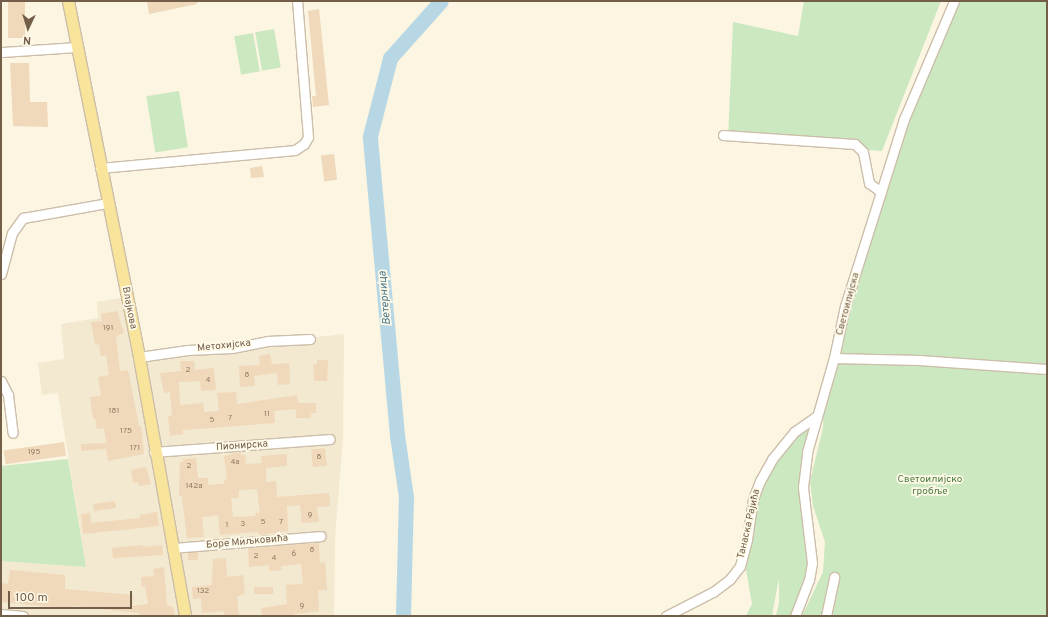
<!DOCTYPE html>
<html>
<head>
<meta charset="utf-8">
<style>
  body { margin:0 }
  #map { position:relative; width:1048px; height:617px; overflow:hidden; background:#fbf5e2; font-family:Overpass,sans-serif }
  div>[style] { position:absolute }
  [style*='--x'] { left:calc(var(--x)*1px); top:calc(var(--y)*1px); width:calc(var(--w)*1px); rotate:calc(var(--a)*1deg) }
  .residential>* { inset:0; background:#f3e8d0 }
  .green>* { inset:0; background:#cbe8c1; transform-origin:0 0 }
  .river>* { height:15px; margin:-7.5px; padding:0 7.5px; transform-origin:7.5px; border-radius:7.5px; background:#b7d7e4 }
  .building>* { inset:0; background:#f0d8ba; transform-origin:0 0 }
  .roads { filter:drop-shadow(1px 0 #ccbea9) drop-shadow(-1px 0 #ccbea9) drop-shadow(0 1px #ccbea9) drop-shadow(0 -1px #ccbea9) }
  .minor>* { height:9px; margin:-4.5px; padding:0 4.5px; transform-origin:4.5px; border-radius:4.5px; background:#fff }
  .major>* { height:11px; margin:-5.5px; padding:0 5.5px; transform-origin:5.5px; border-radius:5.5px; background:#f9e49b }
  span { translate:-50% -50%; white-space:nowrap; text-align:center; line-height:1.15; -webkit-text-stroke:3.5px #fff9e8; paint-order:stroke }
  .number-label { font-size:8px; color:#927c65 }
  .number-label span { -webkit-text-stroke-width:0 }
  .street-label { font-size:10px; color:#725e49 }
  .park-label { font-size:10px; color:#4d7d44 }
  .water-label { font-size:11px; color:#47768c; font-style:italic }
  .frame { position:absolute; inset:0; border:2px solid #725e49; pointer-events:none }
  .north { position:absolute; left:8px; top:8px; width:40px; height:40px; -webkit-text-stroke:3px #fff9e8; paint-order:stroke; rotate:184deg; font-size:11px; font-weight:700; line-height:16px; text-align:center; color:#725e49 }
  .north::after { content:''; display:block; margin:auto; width:14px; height:18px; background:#725e49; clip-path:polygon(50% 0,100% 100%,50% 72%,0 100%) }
  .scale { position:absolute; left:8px; top:591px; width:124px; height:18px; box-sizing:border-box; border:2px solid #725e49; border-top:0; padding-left:5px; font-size:12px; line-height:14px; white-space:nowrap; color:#725e49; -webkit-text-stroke:3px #fff9e8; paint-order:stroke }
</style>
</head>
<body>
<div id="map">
  <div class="residential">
    <div style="clip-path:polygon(127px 297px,138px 357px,344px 334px,343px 438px,335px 538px,334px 616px,1px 616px,1px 561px,86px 567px,58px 393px,42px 395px,38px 363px,64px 359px,61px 324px,98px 318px,97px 302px)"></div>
  </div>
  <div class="green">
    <div style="clip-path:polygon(804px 1px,941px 1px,882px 151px,728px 140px,733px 22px,798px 36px)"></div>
    <div style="clip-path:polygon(954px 1px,1047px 1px,1047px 616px,802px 616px,823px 572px,825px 542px,813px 506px,810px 481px,823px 428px,824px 395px,904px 119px)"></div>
    <div style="left:274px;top:29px;width:39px;height:19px;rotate:80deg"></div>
    <div style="left:253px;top:33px;width:39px;height:19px;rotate:80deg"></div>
    <div style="left:179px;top:91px;width:57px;height:33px;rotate:81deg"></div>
    <div style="clip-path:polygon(817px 416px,804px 472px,812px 563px,795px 616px,776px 616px,779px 603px,779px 578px,772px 616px,746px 616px,752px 604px,743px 553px,753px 499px,773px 458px)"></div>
    <div style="clip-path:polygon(68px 459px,86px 567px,1px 561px,1px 466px)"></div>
  </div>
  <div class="river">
    <div style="--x:403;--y:616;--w:119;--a:-88.6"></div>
    <div style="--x:406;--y:497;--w:63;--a:-98.3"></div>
    <div style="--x:397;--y:435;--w:300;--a:-95.2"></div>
    <div style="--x:370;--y:136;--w:81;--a:-75.6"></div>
    <div style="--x:390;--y:58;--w:76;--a:-48.2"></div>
  </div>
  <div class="building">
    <div style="left:8px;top:1px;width:17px;height:37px"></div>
    <div style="clip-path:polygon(147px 1px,197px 1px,197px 4px,149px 14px)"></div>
    <div style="clip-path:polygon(319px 9px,329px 105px,313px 107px,312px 96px,316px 96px,308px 11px)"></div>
    <div style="clip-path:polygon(10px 63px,29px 63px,30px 102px,47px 102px,48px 127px,13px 126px)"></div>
    <div style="left:334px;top:154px;width:26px;height:13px;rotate:83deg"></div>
    <div style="clip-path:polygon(262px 166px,264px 177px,251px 178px,250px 168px)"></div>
    <div style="clip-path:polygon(117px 311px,124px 333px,116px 336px,120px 371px,128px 370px,139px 426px,141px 426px,144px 454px,108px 461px,106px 449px,81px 451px,81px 444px,106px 443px,104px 428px,97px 429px,95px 418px,93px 418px,90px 397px,101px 396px,98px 377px,109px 375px,106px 355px,101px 356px,99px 344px,95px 345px,91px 322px,102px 321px,101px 314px)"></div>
    <div style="clip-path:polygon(270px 354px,272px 364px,289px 363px,290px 384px,278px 385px,277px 373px,254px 376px,255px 386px,240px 387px,239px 366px,260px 365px,259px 356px)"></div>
    <div style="clip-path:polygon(317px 360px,328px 360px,327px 381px,314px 381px,313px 364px,317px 364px)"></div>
    <div style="clip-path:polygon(180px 361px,194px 361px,195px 370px,214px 368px,216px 390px,201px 391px,200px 381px,179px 382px,180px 405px,203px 403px,204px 412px,219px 411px,217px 393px,236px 392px,237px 404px,297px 395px,298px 403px,316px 403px,316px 413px,310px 413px,311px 418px,296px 418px,296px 409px,274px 411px,275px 423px,183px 430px,183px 434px,170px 436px,168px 416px,172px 416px,170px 392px,164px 393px,160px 373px,181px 371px)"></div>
    <div style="left:64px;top:442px;width:14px;height:61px;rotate:82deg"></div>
    <div style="left:325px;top:448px;width:18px;height:14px;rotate:84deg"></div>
    <div style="clip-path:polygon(evenodd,241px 452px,241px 455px,245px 455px,246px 464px,262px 463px,261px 456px,287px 454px,287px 466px,266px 468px,266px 482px,276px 481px,277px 497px,329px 493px,330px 506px,317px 507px,319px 522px,302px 523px,300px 505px,287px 506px,288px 531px,260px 535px,257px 532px,220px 535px,218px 515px,202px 517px,204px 537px,187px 538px,182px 496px,179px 496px,180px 462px,183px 462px,183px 459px,196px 458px,198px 478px,208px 478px,208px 485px,224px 484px,224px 480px,227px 480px,224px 456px,241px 452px,257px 489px,260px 513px,255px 513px,256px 516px,233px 517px,231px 498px,239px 498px,239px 490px,257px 489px)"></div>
    <div style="clip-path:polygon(146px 467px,151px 484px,139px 486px,138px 482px,133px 483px,131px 470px)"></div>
    <div style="left:115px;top:501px;width:7px;height:22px;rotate:82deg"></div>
    <div style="clip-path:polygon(157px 512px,159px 526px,83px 534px,81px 514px,90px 513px,91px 523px,140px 518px,140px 515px)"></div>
    <div style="clip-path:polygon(319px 543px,320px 563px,325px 562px,327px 590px,318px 590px,319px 611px,294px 614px,294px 616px,262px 616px,261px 608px,287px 604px,286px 585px,303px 584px,301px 564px,281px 566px,282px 570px,269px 571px,269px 565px,249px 567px,248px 548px)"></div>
    <div style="clip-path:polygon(143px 545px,143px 547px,162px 545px,163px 555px,113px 558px,112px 548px)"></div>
    <div style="left:198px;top:552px;width:8px;height:10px;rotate:90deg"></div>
    <div style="clip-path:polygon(226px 558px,227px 577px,243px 575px,245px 593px,237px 597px,239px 616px,224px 616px,224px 611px,202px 613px,201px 598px,193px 599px,192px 587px,212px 585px,213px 559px)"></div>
    <div style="clip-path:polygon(164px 567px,167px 605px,173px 607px,175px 616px,140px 616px,139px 613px,73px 606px,73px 609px,1px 602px,1px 583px,8px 584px,10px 570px,65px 575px,65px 589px,133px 595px,132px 606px,148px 604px,145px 586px,142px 587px,141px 577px,154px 576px,153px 569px)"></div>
    <div style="left:273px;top:587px;width:7px;height:19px;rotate:90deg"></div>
  </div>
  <div class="roads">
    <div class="minor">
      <div style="--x:1;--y:52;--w:75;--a:-3.8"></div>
      <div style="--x:723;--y:135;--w:132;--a:3.9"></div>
      <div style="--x:855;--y:144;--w:11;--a:45"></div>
      <div style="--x:863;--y:152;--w:32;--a:79"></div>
      <div style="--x:869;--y:183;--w:15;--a:37"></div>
      <div style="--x:100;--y:168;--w:196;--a:-5.3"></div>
      <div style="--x:295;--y:150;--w:11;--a:-34"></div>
      <div style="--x:304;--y:144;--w:8;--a:-60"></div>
      <div style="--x:308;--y:137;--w:136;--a:-94.6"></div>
      <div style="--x:1;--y:274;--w:42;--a:-75"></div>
      <div style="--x:12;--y:233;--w:19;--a:-54"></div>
      <div style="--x:23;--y:218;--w:85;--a:-10.1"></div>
      <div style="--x:139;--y:357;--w:49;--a:-8.3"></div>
      <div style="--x:187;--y:350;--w:45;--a:-2.5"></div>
      <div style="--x:232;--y:348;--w:36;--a:-11"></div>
      <div style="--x:267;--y:341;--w:43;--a:-2.7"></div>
      <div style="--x:834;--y:358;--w:85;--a:1.3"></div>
      <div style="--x:919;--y:360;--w:128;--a:4"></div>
      <div style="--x:1;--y:381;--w:16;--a:63"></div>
      <div style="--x:8;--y:395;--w:38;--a:83"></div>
      <div style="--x:154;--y:452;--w:176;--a:-4.2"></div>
      <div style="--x:172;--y:548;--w:149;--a:-4.6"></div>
      <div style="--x:1;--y:614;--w:22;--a:5"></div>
      <div style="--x:666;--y:616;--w:53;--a:-27.1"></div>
      <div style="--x:713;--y:592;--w:21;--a:-37"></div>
      <div style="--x:730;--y:579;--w:16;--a:-52"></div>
      <div style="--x:740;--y:566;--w:28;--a:-75"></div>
      <div style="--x:747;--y:539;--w:40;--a:-81.5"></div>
      <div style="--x:753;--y:499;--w:19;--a:-69"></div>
      <div style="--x:760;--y:481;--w:26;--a:-61"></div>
      <div style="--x:773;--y:458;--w:33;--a:-51"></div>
      <div style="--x:794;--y:432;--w:28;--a:-35"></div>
      <div style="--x:795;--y:616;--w:39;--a:-69"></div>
      <div style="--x:809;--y:580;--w:17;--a:-80"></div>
      <div style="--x:812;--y:563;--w:77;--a:-96.8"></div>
      <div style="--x:803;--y:487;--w:35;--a:-83"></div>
      <div style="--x:807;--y:452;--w:98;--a:-74"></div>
      <div style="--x:834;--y:358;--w:53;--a:-78.1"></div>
      <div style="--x:845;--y:306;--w:196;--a:-72.5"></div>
      <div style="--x:904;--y:119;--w:128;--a:-67"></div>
      <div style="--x:826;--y:616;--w:40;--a:-78"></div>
    </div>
    <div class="major">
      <div style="--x:68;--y:1;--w:363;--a:78.7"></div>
      <div style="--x:139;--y:357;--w:263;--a:79.9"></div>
    </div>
  </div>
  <div class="number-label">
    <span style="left:108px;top:329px">191</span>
    <span style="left:188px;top:371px">2</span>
    <span style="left:247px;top:376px">8</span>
    <span style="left:208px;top:381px">4</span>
    <span style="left:114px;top:412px">181</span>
    <span style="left:267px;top:415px">11</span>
    <span style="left:230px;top:419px">7</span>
    <span style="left:212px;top:421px">5</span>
    <span style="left:126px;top:432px">175</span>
    <span style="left:135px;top:449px">171</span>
    <span style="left:34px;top:453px">195</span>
    <span style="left:319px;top:458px">8</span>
    <span style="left:235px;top:463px">4a</span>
    <span style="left:189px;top:467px">2</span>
    <span style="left:194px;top:487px">142a</span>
    <span style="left:310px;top:516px">9</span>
    <span style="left:263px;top:523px">5</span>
    <span style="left:281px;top:523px">7</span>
    <span style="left:243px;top:525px">3</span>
    <span style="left:227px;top:526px">1</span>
    <span style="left:312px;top:551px">8</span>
    <span style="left:294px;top:555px">6</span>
    <span style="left:256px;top:557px">2</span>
    <span style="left:274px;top:559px">4</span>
    <span style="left:203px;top:592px">132</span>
    <span style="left:302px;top:607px">9</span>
  </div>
  <div class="street-label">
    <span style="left:848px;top:304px;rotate:-75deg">Светоилијска</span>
    <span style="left:129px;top:308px;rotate:79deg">Влајкова</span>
    <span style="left:224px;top:346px;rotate:-6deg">Метохијска</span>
    <span style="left:242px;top:446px;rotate:-4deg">Пионирска</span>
    <span style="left:749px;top:524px;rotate:-77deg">Танаска Рајића</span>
    <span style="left:247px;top:542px;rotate:-5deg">Боре Миљковића</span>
  </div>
  <div class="park-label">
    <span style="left:930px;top:485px">Светоилијско<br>гробље</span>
  </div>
  <div class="water-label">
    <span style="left:385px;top:298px;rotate:-95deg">Ветерница</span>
  </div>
  <div class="frame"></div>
  <div class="north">N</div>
  <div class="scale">100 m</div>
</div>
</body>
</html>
